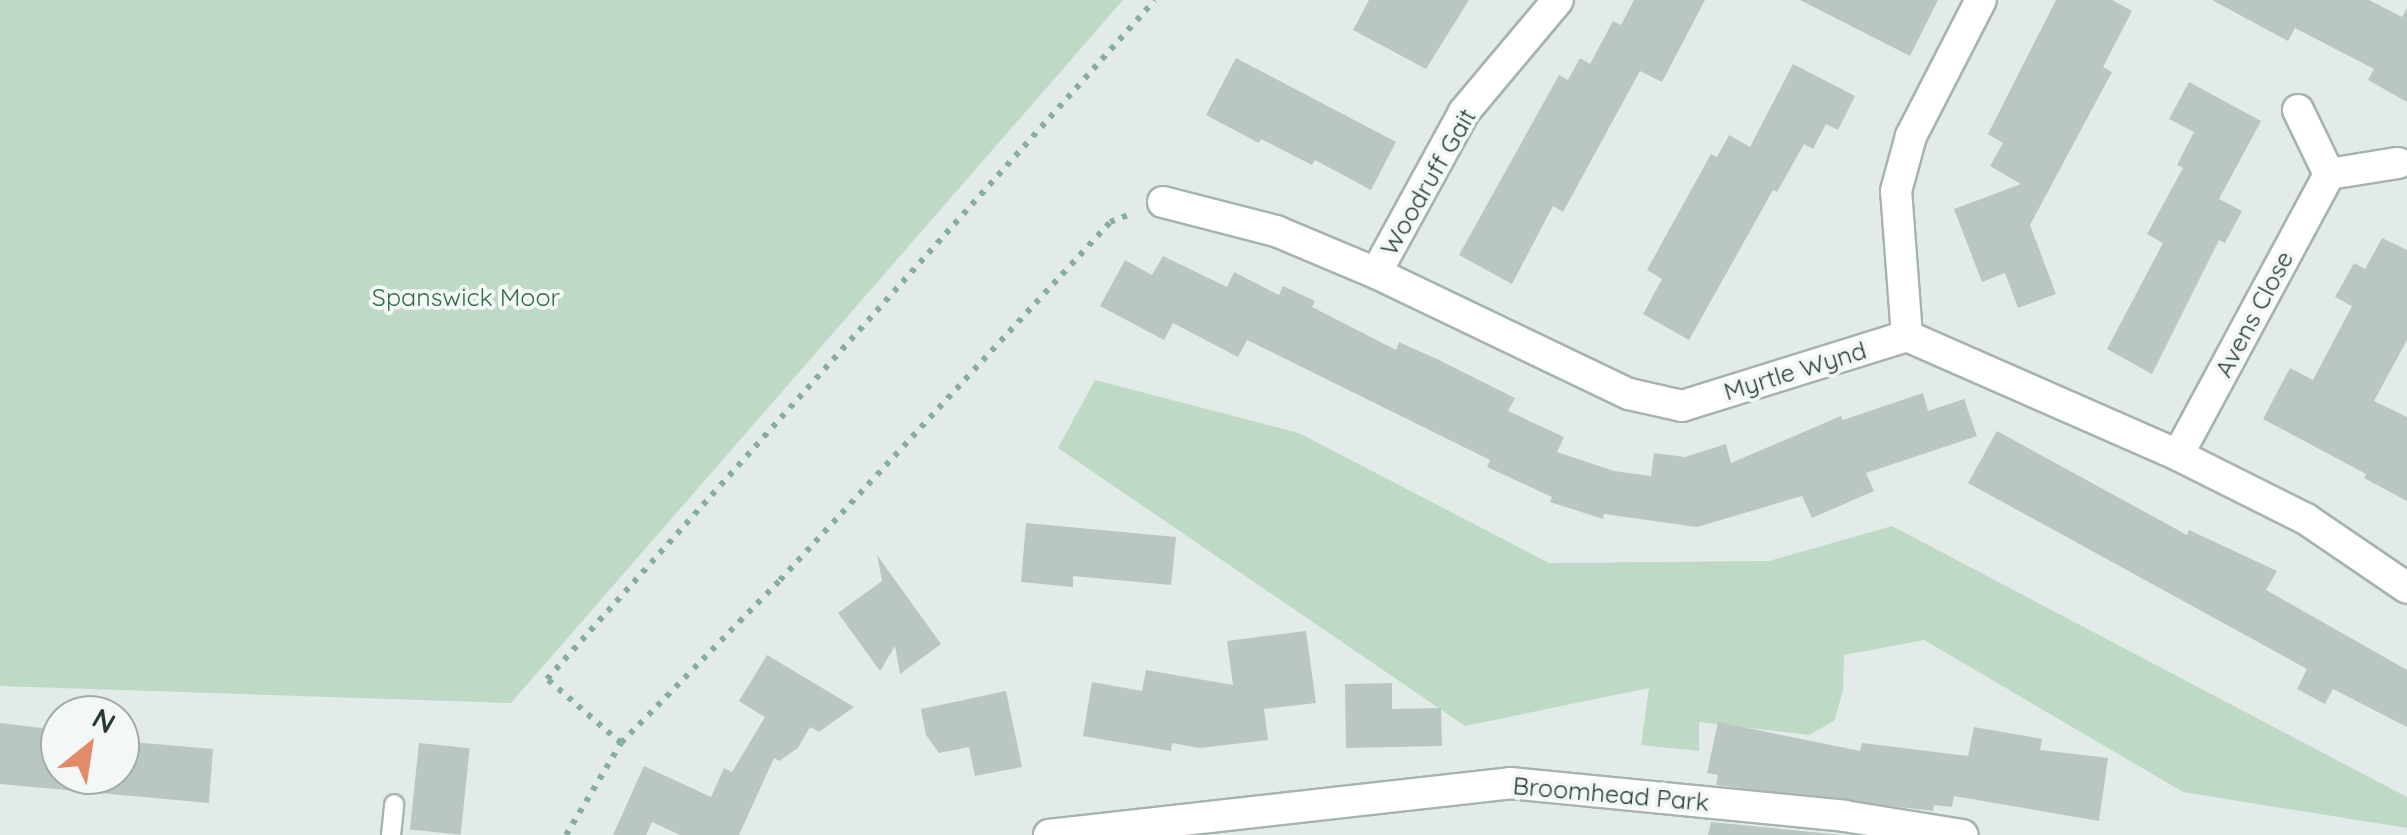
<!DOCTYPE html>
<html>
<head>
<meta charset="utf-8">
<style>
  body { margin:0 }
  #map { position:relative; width:2407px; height:835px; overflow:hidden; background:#e3ebe8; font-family:Quicksand,sans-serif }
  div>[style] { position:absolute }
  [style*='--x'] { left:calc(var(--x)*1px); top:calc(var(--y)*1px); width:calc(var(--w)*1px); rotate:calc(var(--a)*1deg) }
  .green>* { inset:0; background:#bedac6 }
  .building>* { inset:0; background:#b9c6c1; transform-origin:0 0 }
  .path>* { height:6px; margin-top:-3px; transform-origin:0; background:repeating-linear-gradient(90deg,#87aca1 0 5px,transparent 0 13px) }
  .roads { filter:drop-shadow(2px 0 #a6b3af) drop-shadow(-2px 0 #a6b3af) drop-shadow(0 2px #a6b3af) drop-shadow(0 -2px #a6b3af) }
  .service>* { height:18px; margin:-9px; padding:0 9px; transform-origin:9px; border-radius:9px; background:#fff }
  .minor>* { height:30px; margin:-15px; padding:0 15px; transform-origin:15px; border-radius:15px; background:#fff }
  span { translate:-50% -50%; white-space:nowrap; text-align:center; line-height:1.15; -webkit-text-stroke:8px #f3f8f6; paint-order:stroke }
  .street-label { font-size:25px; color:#253b35 }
  .park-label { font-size:25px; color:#336d4b }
  .north { position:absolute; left:40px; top:695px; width:100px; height:100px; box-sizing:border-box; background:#f3f8f6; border:2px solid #a1aca9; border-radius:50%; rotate:30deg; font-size:28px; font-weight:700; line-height:40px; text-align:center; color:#253b35 }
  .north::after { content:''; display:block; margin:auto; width:35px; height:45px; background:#e38a69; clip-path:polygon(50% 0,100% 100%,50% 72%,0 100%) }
</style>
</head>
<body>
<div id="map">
  <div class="green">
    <div style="clip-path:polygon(0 0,1123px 0,511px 703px,0 686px)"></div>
    <div style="clip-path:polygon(1095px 380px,1299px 433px,1549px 563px,1769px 561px,1892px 526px,2407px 797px,2407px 828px,2183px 792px,1924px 640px,1844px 655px,1843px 691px,1834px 721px,1809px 735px,1699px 722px,1699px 751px,1641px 745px,1649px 688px,1465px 726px,1058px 448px)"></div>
  </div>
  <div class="building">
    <div style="clip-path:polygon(1369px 0,1469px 0,1426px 69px,1353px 30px)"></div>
    <div style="clip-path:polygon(1634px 0,1705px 0,1662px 82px,1640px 71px,1563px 212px,1553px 206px,1512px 284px,1459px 255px,1559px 75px,1568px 80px,1580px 58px,1590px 64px,1613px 21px,1621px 25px)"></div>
    <div style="clip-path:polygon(1800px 0,1938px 0,1910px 56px)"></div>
    <div style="clip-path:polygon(2056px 0,2112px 0,2132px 11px,2103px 67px,2112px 72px,2030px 225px,2056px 294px,2018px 308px,2005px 273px,1982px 282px,1954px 209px,2021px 184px,1990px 166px,2003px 143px,1988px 134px)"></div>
    <div style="clip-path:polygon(2212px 0,2369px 0,2402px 17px,2407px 8px,2407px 102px,2368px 80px,2374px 69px,2295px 28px,2288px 41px)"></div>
    <div style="clip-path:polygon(1236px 58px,1396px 142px,1371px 190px,1315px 160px,1312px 165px,1261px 139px,1259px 143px,1206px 115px)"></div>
    <div style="clip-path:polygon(1793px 64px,1855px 96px,1838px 130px,1826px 124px,1813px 149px,1804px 144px,1777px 192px,1773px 190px,1689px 340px,1643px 314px,1662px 279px,1647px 270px,1711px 154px,1717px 157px,1729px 135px,1750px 147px)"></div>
    <div style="clip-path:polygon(2189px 82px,2261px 121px,2219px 199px,2242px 211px,2225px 243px,2219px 240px,2152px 374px,2107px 349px,2163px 243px,2147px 234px,2183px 168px,2177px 165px,2194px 132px,2169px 119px)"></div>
    <div style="clip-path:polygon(2382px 238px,2407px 250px,2407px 340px,2374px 401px,2407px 417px,2407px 501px,2364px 478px,2366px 474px,2263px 419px,2290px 368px,2313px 380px,2352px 306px,2335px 297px,2354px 263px,2365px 269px)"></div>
    <div style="clip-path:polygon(1163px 256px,1227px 287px,1234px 272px,1279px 295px,1283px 286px,1315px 301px,1312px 307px,1396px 350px,1399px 342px,1439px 360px,1515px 398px,1508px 411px,1564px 437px,1557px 452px,1614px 471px,1651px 476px,1654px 453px,1685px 457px,1726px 444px,1731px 463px,1841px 416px,1843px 420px,1923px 393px,1928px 411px,1964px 399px,1977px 436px,1866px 473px,1874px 491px,1812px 518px,1802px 496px,1697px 527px,1604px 514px,1603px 519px,1550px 502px,1552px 497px,1487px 467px,1490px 460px,1247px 340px,1238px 357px,1173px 323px,1164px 340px,1100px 306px,1125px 260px,1152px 275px)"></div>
    <div style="clip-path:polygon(1997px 431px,2187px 535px,2189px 530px,2277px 571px,2266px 590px,2407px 670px,2407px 727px,2333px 689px,2325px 704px,2297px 689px,2307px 669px,1968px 483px)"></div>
    <div style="clip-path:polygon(1026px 523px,1176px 537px,1171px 585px,1073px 576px,1073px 587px,1021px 582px)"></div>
    <div style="clip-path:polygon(877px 555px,941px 644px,900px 674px,895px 646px,880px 671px,838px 613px,882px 581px)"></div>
    <div style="clip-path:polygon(1306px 631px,1316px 703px,1264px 709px,1268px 740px,1200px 748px,1172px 743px,1171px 751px,1083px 736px,1092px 682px,1142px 691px,1146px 670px,1233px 685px,1227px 641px)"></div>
    <div style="clip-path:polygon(767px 655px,854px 707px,819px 732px,810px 727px,798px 748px,779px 761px,774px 758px,739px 835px,680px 835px,652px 822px,646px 835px,613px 835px,644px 766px,711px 797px,724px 768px,732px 772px,765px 717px,739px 701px)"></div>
    <div style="clip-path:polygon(1392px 683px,1392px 709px,1441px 708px,1442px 746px,1346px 748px,1345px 684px)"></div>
    <div style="clip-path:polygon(1006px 691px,1022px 767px,975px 776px,969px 747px,939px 753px,926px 735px,921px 709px)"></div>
    <div style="clip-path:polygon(1718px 722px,1860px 751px,1862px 743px,1968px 756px,1974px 727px,2042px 739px,2040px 750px,2108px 758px,2099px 821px,1954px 796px,1952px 807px,1934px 805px,1933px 811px,1716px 785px,1718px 775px,1707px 773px)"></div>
    <div style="clip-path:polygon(0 723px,60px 730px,60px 775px,120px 775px,120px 741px,213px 749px,209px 803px,0 784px)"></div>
    <div style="left:419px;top:743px;width:51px;height:87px;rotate:6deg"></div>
    <div style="clip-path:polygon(1711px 822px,1842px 835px,1844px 835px,1708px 835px)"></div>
  </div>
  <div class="path">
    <div style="--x:621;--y:743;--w:228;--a:-45.7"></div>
    <div style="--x:780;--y:580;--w:487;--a:-47.3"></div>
    <div style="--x:1110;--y:222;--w:25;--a:-21"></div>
    <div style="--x:566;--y:835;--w:107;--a:-59.1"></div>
    <div style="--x:621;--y:743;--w:98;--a:-139.1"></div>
    <div style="--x:547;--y:679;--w:911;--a:-48.16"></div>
  </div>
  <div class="roads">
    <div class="service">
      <div style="--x:391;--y:835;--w:31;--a:-84"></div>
    </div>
    <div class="minor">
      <div style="--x:2298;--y:110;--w:71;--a:64.2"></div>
      <div style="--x:2329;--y:174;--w:70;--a:-9.1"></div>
      <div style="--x:1163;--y:202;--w:117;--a:14.4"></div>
      <div style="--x:1276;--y:231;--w:108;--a:22.8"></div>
      <div style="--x:1376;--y:273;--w:280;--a:25.6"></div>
      <div style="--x:1629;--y:394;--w:54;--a:12.8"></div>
      <div style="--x:1682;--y:406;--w:236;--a:-17.3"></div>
      <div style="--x:1907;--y:336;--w:296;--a:23.7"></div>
      <div style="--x:2178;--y:455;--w:143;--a:26.6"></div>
      <div style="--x:2306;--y:519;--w:122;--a:34.3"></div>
      <div style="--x:1376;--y:273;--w:183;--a:-61.3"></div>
      <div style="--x:1464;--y:112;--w:146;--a:-50"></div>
      <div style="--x:1907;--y:336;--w:145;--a:-94.3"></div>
      <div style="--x:1896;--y:191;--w:57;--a:-74.7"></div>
      <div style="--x:1911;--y:136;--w:153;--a:-62.8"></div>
      <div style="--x:2178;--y:455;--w:319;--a:-61.7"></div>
      <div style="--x:1049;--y:835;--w:464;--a:-6.4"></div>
      <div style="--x:1510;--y:783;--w:336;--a:5.6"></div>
      <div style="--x:1844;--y:816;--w:120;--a:9.1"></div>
    </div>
  </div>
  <div class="street-label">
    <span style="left:1428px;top:182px;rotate:-60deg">Woodruff Gait</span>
    <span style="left:2254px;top:314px;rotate:-62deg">Avens Close</span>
    <span style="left:1795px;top:371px;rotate:-17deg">Myrtle Wynd</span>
    <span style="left:1611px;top:794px;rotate:5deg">Broomhead Park</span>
  </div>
  <div class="park-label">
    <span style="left:466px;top:297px">Spanswick Moor</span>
  </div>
  <div class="north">N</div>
</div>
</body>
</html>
